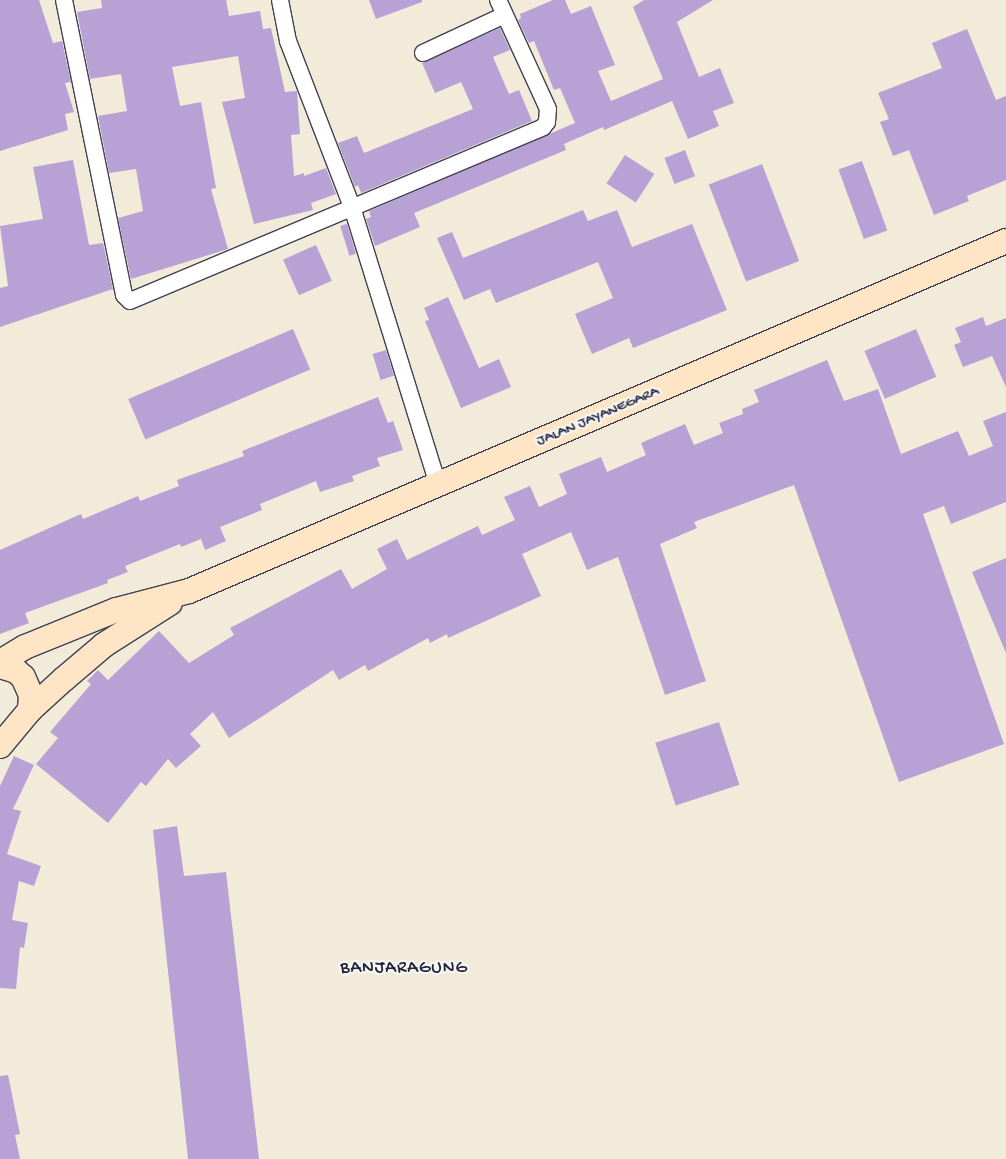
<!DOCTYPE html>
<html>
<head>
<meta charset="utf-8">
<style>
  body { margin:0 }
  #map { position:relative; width:1006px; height:1159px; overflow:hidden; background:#f3ebda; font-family:"Gochi Hand",sans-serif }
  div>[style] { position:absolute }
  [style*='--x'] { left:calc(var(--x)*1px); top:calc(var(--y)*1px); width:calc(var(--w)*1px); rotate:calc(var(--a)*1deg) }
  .building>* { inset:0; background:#b8a1d4; transform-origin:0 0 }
  .roads { filter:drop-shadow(1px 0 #414053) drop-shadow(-1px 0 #414053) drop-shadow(0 1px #414053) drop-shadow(0 -1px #414053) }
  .minor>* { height:16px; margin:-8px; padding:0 8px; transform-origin:8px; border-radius:8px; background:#fff }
  .secondary>* { height:24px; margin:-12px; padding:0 12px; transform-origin:12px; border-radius:12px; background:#fde5c5 }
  span { translate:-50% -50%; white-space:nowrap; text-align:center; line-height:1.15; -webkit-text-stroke:4.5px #f6f6f2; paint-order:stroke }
  .street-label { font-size:15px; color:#22223b }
  .quarter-label { font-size:18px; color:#22223b; letter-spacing:1px }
</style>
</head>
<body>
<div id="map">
  <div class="building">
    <div style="clip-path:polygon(0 0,39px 0,53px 43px,62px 41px,71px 82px,65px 83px,74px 112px,65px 114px,68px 130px,0 151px)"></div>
    <div style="clip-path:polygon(101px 0,226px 0,229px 16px,260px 11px,263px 29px,271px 28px,285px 92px,297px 91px,300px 134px,291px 135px,294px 176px,304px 173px,304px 176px,326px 168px,336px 194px,311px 203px,313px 210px,254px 224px,222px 102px,245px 98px,238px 56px,172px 67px,180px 106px,201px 102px,216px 188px,211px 189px,228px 249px,131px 279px,118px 218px,143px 211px,136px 169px,109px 173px,98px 116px,127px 111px,121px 74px,90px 79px,77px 12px,102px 8px)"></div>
    <div style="clip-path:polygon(369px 0,422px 0,422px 2px,376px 19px)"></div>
    <div style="clip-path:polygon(553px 0,565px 0,571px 14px,591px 6px,615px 65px,598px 71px,611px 101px,663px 79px,633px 7px,644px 0,713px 0,677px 22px,699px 77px,720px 68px,734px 103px,713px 111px,719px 126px,688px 139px,672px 101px,604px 130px,603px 127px,564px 144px,566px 150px,414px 213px,420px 227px,375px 246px,366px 219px,371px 217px,369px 211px,575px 123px,560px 88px,554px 90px,534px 41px,529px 43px,518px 20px,521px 18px,520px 14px)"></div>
    <div style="clip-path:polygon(500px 28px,510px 50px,493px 57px,509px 94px,519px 90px,532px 121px,361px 193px,358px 185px,355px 187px,338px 143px,357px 136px,364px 153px,473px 109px,461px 82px,435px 93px,422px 63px)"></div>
    <div style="clip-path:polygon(967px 29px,996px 100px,1006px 96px,1006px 180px,967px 196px,969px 201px,934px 215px,909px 150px,893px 156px,880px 122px,889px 119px,878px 93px,942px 68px,932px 43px)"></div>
    <div style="left:685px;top:150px;width:28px;height:22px;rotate:69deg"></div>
    <div style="left:625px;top:155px;width:35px;height:34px;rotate:33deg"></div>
    <div style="clip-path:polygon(73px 160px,89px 245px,103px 243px,113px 289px,0 327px,0 288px,8px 286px,0 226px,43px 219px,33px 167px)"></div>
    <div style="left:862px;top:161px;width:74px;height:25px;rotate:70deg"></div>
    <div style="left:762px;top:164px;width:104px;height:57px;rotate:69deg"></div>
    <div style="clip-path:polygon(583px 210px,588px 221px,617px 210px,632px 247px,692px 224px,727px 310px,633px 348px,629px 338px,592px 354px,575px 314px,613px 298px,598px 262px,496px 303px,490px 289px,464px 300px,437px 238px,452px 232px,463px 258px)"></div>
    <div style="left:347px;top:224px;width:31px;height:7px;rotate:73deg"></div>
    <div style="left:316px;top:245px;width:39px;height:36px;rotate:66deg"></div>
    <div style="clip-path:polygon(448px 297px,479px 368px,499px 359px,511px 387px,461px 408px,425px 321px,429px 320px,424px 308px)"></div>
    <div style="clip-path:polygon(983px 317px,986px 326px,1006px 318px,1006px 387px,992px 356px,963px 367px,954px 345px,961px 342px,955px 328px)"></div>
    <div style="left:293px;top:329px;width:44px;height:179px;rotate:67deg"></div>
    <div style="left:916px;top:329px;width:52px;height:56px;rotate:67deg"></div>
    <div style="left:386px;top:350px;width:27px;height:14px;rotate:73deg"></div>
    <div style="clip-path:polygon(827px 360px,844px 401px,878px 389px,901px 454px,958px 431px,969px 456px,993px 446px,983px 421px,1006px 412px,1006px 502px,951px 524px,944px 506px,923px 514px,1004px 744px,899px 782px,794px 485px,694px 522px,697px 528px,660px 544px,706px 681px,665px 695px,618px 557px,587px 570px,571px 532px,522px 554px,541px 596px,448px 638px,447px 634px,430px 643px,428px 638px,368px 671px,365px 665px,339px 680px,333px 670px,229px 738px,213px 712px,190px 734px,201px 746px,176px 768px,168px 759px,146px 786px,141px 782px,108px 823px,36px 764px,58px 738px,50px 732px,91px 684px,87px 681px,98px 670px,108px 680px,159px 631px,189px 663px,234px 635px,230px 628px,341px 569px,352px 589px,387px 569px,377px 549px,397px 539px,407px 560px,478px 526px,482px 535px,515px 520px,504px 497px,530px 486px,539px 507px,567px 494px,559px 474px,601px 457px,607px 472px,646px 455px,641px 443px,685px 424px,694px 445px,723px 433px,719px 423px,743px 414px,742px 409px,759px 402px,754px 390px)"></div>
    <div style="clip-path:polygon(378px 397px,388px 423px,393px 421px,403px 450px,377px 458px,380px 466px,352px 476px,354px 481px,320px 492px,316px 481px,260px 504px,262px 510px,220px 527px,226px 541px,205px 550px,201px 539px,181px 547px,180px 544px,125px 566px,128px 572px,107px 580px,108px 583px,25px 613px,29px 623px,0 634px,0 550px,81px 514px,83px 519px,138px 496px,140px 501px,179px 486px,177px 480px,244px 456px,242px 451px)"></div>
    <div style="clip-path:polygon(1006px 558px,1006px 653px,972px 572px)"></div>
    <div style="left:719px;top:722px;width:66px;height:67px;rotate:72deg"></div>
    <div style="clip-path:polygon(14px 756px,34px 765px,13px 809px,21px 811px,7px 854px,41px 866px,34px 886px,19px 881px,12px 920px,28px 923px,24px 948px,20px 947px,16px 989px,0 988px,0 786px)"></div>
    <div style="clip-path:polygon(177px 826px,184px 876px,226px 872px,259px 1159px,188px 1159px,153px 830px)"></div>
    <div style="clip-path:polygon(8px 1075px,20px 1134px,15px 1135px,20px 1159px,0 1159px,0 1076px)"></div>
  </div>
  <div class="roads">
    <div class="minor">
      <div style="--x:64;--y:0;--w:301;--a:78.5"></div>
      <div style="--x:124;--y:295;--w:8;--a:45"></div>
      <div style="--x:130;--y:301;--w:448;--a:-22.8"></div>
      <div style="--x:543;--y:127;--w:6;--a:-51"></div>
      <div style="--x:547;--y:122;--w:13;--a:-86"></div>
      <div style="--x:548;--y:109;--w:120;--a:-114.6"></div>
      <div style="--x:280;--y:0;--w:42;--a:79"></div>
      <div style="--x:288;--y:41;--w:178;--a:68.9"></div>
      <div style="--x:352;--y:207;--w:290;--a:72.8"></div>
      <div style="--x:423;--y:53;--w:90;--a:-24.9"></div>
    </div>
    <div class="secondary">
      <div style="--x:0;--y:662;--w:29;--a:-31"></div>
      <div style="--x:25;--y:647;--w:98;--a:-22.1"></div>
      <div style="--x:116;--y:610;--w:75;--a:-14.6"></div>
      <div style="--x:189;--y:591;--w:889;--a:-23.19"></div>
      <div style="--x:0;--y:666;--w:17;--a:17"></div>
      <div style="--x:16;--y:671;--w:9;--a:41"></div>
      <div style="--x:23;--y:677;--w:20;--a:66"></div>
      <div style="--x:31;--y:695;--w:15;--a:94"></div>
      <div style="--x:0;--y:746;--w:47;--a:-50.2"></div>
      <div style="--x:30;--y:710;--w:46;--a:-42.4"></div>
      <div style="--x:64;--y:679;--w:52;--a:-40.4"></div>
      <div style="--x:104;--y:645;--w:78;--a:-32.5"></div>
    </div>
  </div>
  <div class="street-label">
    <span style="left:598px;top:417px;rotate:-23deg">JALAN JAYANEGARA</span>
  </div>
  <div class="quarter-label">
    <span style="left:404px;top:969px">BANJARAGUNG</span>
  </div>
</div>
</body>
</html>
